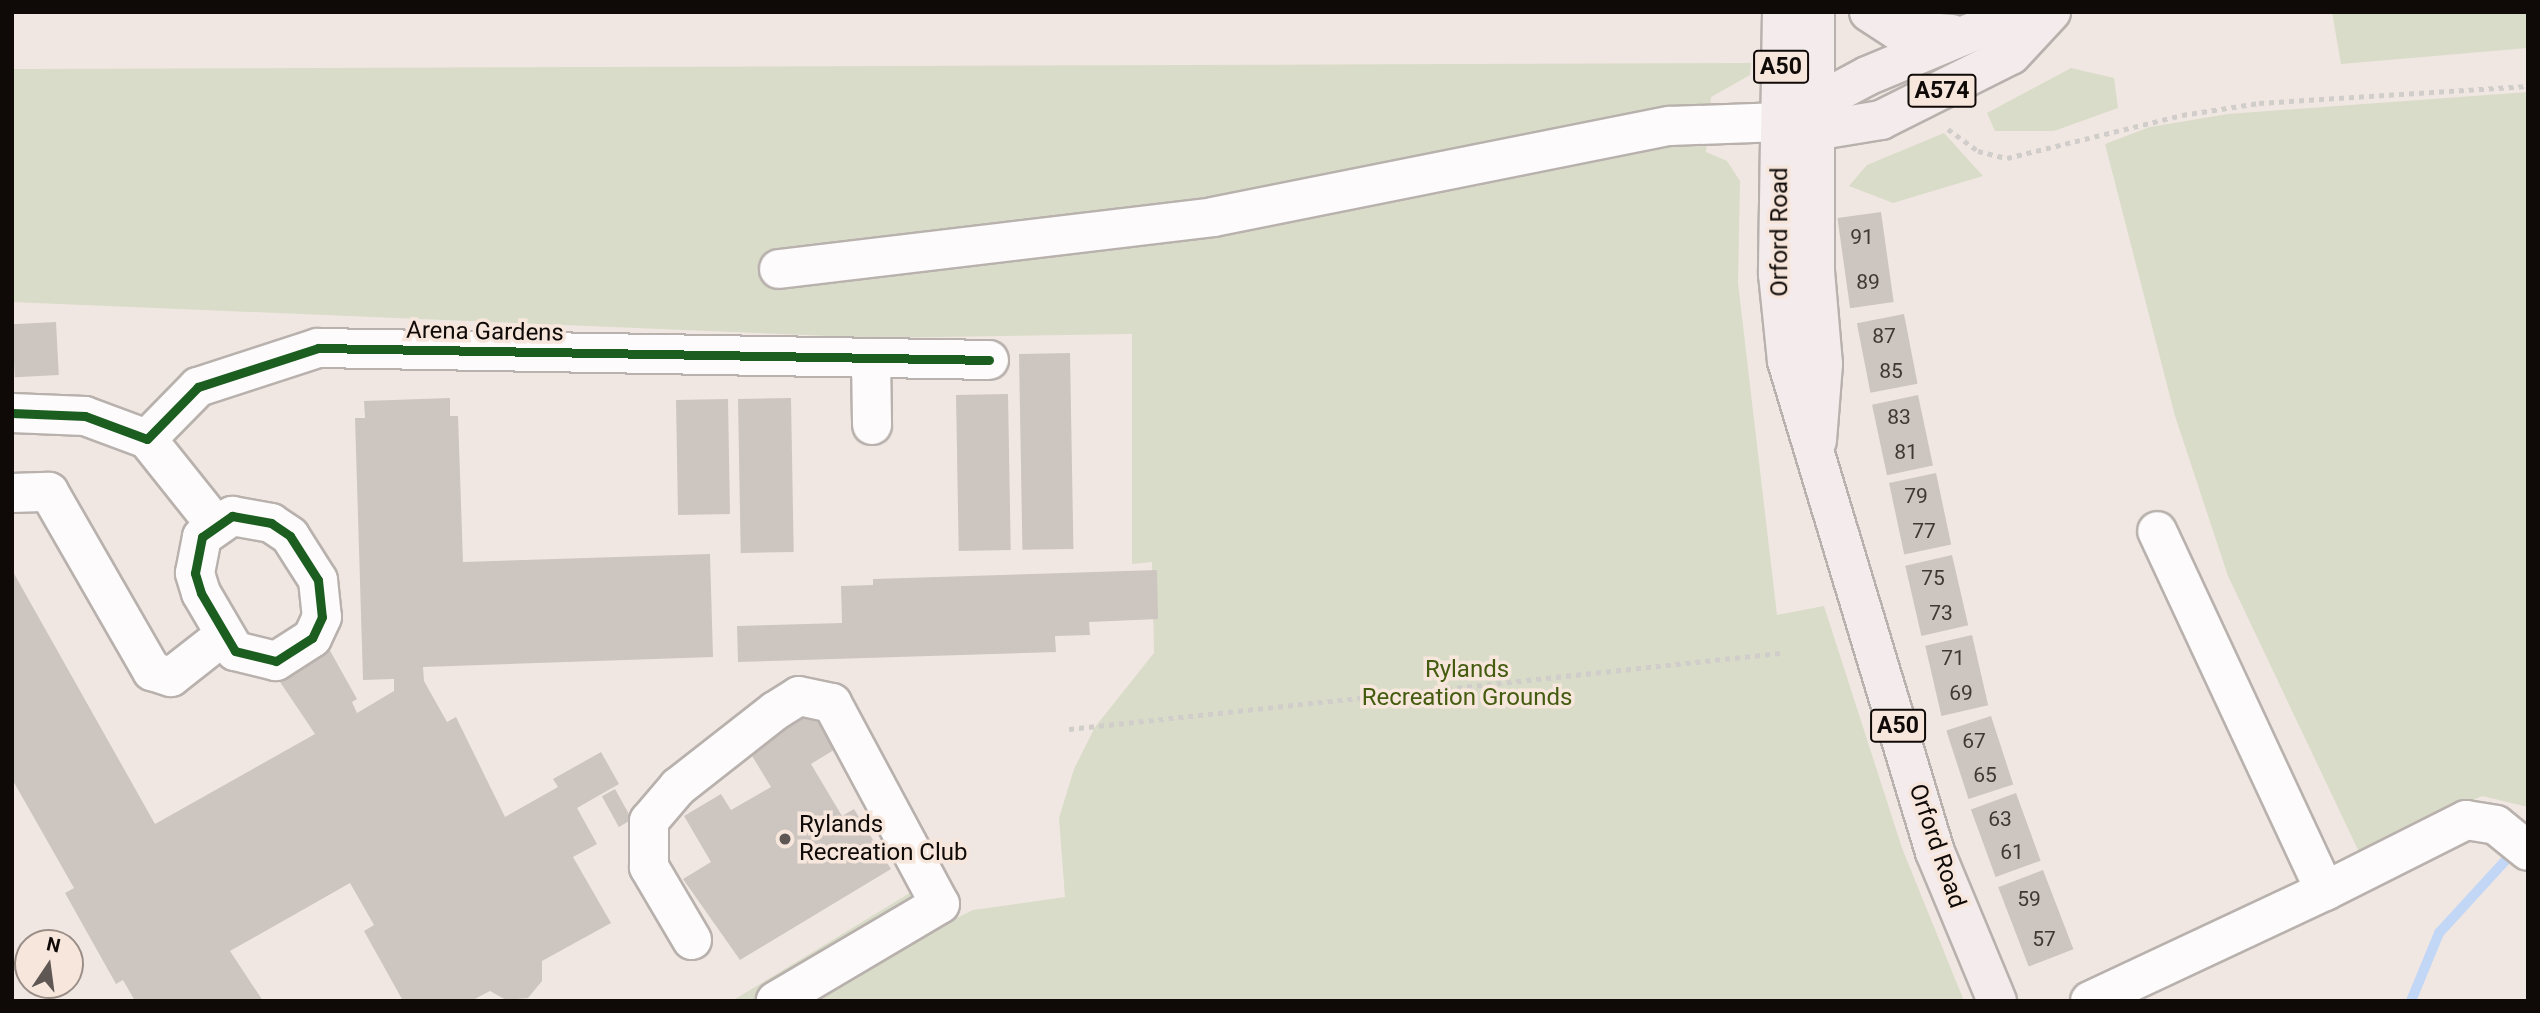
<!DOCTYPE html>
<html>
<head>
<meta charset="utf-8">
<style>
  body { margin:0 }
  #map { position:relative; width:2540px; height:1013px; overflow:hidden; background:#f1e7e2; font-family:Roboto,sans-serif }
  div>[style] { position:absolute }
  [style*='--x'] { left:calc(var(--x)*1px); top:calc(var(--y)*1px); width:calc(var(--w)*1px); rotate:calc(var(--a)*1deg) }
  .green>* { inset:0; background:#d9dcc8 }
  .stream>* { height:10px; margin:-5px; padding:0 5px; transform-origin:5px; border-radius:5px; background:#c2d7f6 }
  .building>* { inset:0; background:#cdc5c0; transform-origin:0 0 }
  .path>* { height:4.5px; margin-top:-2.25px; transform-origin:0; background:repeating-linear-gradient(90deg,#d0cdcb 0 5px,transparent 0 10px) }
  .roads { filter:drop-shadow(2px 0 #b8b1ad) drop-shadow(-2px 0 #b8b1ad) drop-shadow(0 2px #b8b1ad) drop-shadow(0 -2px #b8b1ad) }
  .minor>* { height:38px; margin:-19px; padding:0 19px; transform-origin:19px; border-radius:19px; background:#fdfbfb }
  .major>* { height:38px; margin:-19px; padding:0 19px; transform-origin:19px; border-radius:19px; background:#f4ecec }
  .cycleway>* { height:9px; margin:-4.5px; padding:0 4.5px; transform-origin:4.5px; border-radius:4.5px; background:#1b5e20 }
  .dots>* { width:19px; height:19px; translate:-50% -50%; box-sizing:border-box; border:4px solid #f7e6dc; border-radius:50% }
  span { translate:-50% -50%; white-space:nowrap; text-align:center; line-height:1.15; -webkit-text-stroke:7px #f7e6dc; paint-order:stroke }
  .number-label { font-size:21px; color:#3e3935 }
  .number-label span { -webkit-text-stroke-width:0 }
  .shield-label span { padding:2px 5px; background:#f7e6dc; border:2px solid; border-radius:5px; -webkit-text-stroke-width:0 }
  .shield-label { font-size:23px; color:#0f0a07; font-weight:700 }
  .street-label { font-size:24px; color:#0f0a07 }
  .park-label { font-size:24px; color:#445c0f }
  .poi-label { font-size:24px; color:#0f0a07 }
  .left { translate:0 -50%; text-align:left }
  .frame { position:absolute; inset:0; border:14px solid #0f0a07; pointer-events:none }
  .north { position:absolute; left:14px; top:929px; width:70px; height:70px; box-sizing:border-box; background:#f7e6dc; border:2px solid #9a8e87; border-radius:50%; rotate:13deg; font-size:19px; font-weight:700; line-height:28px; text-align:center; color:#0f0a07 }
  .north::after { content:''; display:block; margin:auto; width:24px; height:32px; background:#5e5754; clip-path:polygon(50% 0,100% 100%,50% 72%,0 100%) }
</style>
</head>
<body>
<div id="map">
  <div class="green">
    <div style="clip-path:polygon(2332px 12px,2528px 12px,2528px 48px,2341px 64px)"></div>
    <div style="clip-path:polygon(1751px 63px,1750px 75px,1711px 97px,1706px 152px,1727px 161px,1740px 181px,1738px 283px,1777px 615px,1824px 606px,1902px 848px,1964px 1001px,732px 1001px,913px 891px,936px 928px,973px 910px,1065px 897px,1059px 818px,1074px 769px,1095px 727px,1154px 653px,1152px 562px,1132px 564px,1132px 334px,876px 338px,12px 302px,12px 69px)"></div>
    <div style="clip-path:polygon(2071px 68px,2114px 78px,2118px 108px,2054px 131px,1995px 131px,1987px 113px)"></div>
    <div style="clip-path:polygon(2528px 92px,2528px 807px,2482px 796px,2360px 854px,2228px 576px,2175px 416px,2105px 144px,2150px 127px,2228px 114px)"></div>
    <div style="clip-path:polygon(1944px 133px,1983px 176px,1893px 203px,1849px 186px,1867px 165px)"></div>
  </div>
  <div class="stream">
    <div style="--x:2411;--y:1001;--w:74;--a:-67.6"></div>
    <div style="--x:2439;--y:933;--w:113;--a:-47.5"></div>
  </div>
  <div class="building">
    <div style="left:1881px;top:212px;width:91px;height:44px;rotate:82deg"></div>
    <div style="left:1904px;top:314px;width:71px;height:48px;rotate:79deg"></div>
    <div style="left:56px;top:322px;width:53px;height:44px;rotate:87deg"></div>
    <div style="left:1070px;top:353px;width:196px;height:51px;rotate:89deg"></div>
    <div style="left:1008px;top:394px;width:156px;height:52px;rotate:89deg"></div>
    <div style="left:1918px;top:395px;width:72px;height:47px;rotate:78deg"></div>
    <div style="clip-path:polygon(450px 398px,450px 416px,458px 416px,463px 562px,710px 554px,713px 657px,423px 667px,424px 681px,447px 722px,456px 717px,505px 817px,558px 787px,553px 779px,601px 752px,619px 784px,577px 808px,597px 844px,573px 857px,611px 923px,542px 961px,542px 981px,528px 998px,506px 1000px,490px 991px,471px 1001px,403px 1001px,364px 931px,374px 925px,350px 883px,230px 951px,263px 1001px,135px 1001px,123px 980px,116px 984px,65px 893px,74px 888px,12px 779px,12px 570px,155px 824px,315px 734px,276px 676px,328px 647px,357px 699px,352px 702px,357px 713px,394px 691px,394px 679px,363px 680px,355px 418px,365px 418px,364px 401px)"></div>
    <div style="left:791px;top:398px;width:154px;height:53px;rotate:89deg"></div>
    <div style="left:728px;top:399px;width:115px;height:52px;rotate:89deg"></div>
    <div style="left:1936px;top:473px;width:73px;height:48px;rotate:78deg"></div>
    <div style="left:1952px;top:555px;width:72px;height:48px;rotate:77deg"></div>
    <div style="clip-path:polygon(1157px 570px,1158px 619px,1089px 622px,1090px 635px,1055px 636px,1056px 652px,738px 662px,737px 626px,842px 623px,841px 586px,873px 585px,873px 579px)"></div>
    <div style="left:1972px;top:635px;width:72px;height:48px;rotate:77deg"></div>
    <div style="clip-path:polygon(816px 703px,842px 745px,811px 764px,842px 816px,854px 809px,891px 869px,740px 960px,683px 879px,711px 862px,684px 816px,721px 794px,731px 810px,771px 787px,746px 746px)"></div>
    <div style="left:1991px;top:716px;width:72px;height:47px;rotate:72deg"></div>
    <div style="left:615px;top:789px;width:35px;height:15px;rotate:61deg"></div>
    <div style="left:2016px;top:793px;width:72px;height:48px;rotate:70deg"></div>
    <div style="left:2043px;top:870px;width:85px;height:48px;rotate:69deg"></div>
  </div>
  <div class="path">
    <div style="--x:1948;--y:129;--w:37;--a:36"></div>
    <div style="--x:1978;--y:151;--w:30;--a:14"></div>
    <div style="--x:2007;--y:158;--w:180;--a:-13.8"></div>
    <div style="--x:2182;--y:115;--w:78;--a:-8.9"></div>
    <div style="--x:2259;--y:103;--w:270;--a:-3.6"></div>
    <div style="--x:1069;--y:729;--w:715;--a:-6.1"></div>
  </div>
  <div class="roads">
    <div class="minor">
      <div style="--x:779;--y:269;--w:437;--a:-6.8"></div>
      <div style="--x:1213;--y:217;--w:466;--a:-11.3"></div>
      <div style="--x:1670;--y:126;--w:111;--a:-2.1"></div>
      <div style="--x:871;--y:358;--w:67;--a:89.1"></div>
      <div style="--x:12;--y:413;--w:73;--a:2.4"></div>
      <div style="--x:85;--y:416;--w:66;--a:20.4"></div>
      <div style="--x:147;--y:439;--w:73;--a:-45.6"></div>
      <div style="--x:198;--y:387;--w:126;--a:-18"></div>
      <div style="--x:318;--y:348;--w:671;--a:1.02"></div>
      <div style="--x:147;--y:439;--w:107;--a:51.4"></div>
      <div style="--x:12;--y:493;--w:37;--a:-2"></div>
      <div style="--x:49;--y:492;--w:207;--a:60.1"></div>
      <div style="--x:152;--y:671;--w:20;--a:18"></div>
      <div style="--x:171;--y:677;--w:65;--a:-38.1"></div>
      <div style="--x:232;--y:516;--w:40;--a:10"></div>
      <div style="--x:271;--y:523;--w:23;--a:34"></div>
      <div style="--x:290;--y:536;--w:52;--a:57.5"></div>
      <div style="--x:318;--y:580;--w:37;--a:84"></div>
      <div style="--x:322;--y:617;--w:23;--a:115"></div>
      <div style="--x:312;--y:638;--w:43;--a:147.4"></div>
      <div style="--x:276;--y:661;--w:42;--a:-166.3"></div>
      <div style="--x:235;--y:651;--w:67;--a:-120.4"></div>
      <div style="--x:201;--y:593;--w:21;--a:-107"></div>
      <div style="--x:195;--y:573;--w:37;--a:-79"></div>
      <div style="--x:202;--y:537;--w:37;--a:-35"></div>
      <div style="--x:2325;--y:891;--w:158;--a:-26.7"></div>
      <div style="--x:2466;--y:820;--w:30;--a:9"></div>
      <div style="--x:2496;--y:825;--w:41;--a:39.1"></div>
      <div style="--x:692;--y:940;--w:85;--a:-120.5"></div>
      <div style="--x:649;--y:867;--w:46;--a:-90"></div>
      <div style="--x:649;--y:821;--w:45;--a:-49.5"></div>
      <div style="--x:678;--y:787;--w:123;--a:-38.1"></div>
      <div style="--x:775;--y:711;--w:28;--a:-32"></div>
      <div style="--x:799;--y:696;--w:34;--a:12"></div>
      <div style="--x:832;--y:703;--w:228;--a:61.8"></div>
      <div style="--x:940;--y:904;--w:191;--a:149.4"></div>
      <div style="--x:2090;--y:1001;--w:259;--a:-25.1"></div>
      <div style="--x:2325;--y:891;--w:397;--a:-115"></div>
    </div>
    <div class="major">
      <div style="--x:1782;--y:12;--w:262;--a:90.9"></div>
      <div style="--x:1778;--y:274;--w:87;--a:84.1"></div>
      <div style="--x:1787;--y:361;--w:513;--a:73.23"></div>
      <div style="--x:1935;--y:852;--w:161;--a:67.4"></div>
      <div style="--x:1815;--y:12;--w:259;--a:90"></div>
      <div style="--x:1815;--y:271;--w:93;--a:85.1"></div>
      <div style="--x:1823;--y:364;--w:77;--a:94.5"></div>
      <div style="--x:1869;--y:12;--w:33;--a:33"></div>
      <div style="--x:1897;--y:30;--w:55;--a:4.2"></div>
      <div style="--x:1798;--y:113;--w:78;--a:-28.2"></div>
      <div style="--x:1867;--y:76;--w:167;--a:-22.6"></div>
      <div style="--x:1789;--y:125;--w:26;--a:13"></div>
      <div style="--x:1814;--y:131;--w:68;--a:-9.3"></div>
      <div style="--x:1881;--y:120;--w:145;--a:-26.6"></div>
      <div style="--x:2011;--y:55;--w:59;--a:-47.1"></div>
    </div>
  </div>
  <div class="cycleway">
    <div style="--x:12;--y:413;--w:73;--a:2.4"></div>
    <div style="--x:85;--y:416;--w:66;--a:20.4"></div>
    <div style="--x:147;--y:439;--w:73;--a:-45.6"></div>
    <div style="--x:198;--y:387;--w:126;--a:-18"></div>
    <div style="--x:318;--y:348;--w:671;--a:1.02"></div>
    <div style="--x:232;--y:516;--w:40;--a:10"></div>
    <div style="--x:271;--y:523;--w:23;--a:34"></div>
    <div style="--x:290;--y:536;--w:52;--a:57.5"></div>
    <div style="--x:318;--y:580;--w:37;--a:84"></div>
    <div style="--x:322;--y:617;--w:23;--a:115"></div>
    <div style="--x:312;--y:638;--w:43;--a:147.4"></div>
    <div style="--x:276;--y:661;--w:42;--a:-166.3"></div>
    <div style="--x:235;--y:651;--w:67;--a:-120.4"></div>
    <div style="--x:201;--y:593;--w:21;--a:-107"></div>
    <div style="--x:195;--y:573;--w:37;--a:-79"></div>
    <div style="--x:202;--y:537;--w:37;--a:-35"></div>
  </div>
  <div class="dots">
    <div style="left:785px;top:839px;background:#5e5754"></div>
  </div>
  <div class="number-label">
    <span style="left:1862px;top:237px">91</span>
    <span style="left:1868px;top:282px">89</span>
    <span style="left:1884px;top:336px">87</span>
    <span style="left:1891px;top:371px">85</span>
    <span style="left:1899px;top:417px">83</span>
    <span style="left:1906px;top:452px">81</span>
    <span style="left:1916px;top:496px">79</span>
    <span style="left:1924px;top:531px">77</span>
    <span style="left:1933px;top:578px">75</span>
    <span style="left:1941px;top:613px">73</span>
    <span style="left:1953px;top:658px">71</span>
    <span style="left:1961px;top:693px">69</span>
    <span style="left:1974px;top:741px">67</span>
    <span style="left:1985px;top:775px">65</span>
    <span style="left:2000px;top:819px">63</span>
    <span style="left:2012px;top:852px">61</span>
    <span style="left:2029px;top:899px">59</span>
    <span style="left:2044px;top:939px">57</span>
  </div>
  <div class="shield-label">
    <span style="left:1781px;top:67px">A50</span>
    <span style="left:1942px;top:91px">A574</span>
    <span style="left:1898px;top:726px">A50</span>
  </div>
  <div class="street-label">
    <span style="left:1780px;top:232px;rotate:-90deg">Orford Road</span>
    <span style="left:485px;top:332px;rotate:1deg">Arena Gardens</span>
    <span style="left:1937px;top:846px;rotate:71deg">Orford Road</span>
  </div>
  <div class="park-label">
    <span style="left:1467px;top:684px">Rylands<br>Recreation Grounds</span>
  </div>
  <div class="poi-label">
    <span class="left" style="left:799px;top:839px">Rylands<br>Recreation Club</span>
  </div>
  <div class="frame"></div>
  <div class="north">N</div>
</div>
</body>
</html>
